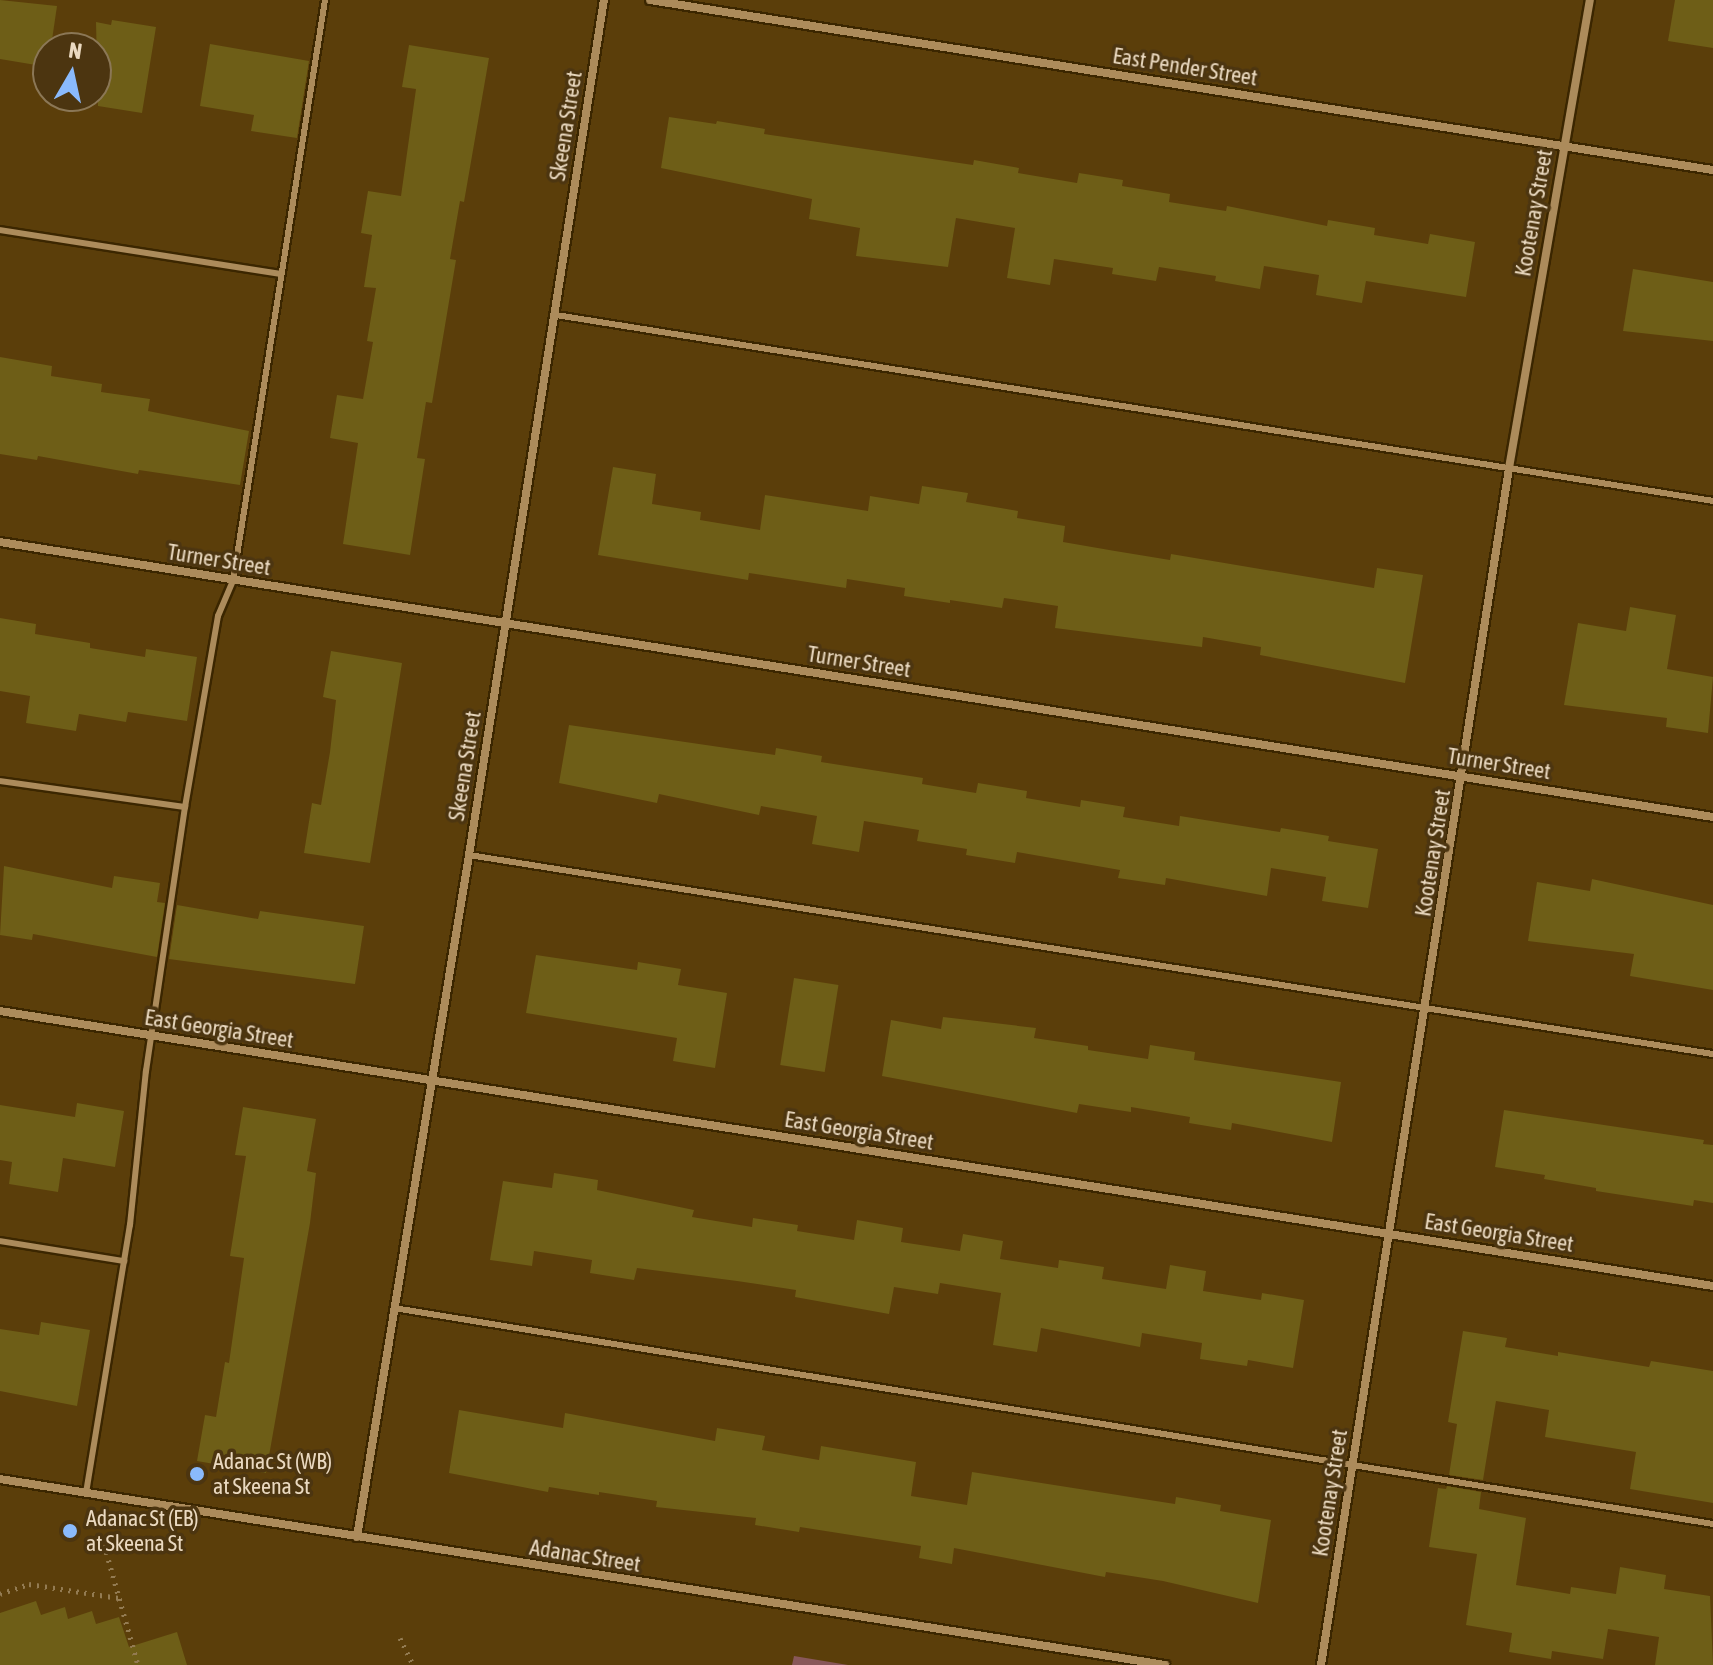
<!DOCTYPE html>
<html>
<head>
<meta charset="utf-8">
<style>
  body { margin:0 }
  #map { position:relative; width:1713px; height:1665px; overflow:hidden; background:#5b3e0a; font-family:"Asap Condensed",sans-serif }
  div>[style] { position:absolute }
  [style*='--x'] { left:calc(var(--x)*1px); top:calc(var(--y)*1px); width:calc(var(--w)*1px); rotate:calc(var(--a)*1deg) }
  .green>* { inset:0; background:#89585a }
  .building>* { inset:0; background:#6e5e17; transform-origin:0 0 }
  .path>* { height:5px; margin-top:-2.5px; transform-origin:0; background:repeating-linear-gradient(90deg,#937b52 0 2px,transparent 0 8px) }
  .roads { filter:drop-shadow(2px 0 #3b2600) drop-shadow(-2px 0 #3b2600) drop-shadow(0 2px #3b2600) drop-shadow(0 -2px #3b2600) }
  .service>* { height:6px; margin:-3px; padding:0 3px; transform-origin:3px; border-radius:3px; background:#ac8b5b }
  .minor>* { height:8px; margin:-4px; padding:0 4px; transform-origin:4px; border-radius:4px; background:#ac8b5b }
  .dots>* { width:22px; height:22px; translate:-50% -50%; box-sizing:border-box; border:4px solid #4c3510; border-radius:50% }
  span { translate:-50% -50%; white-space:nowrap; text-align:center; line-height:1.15; -webkit-text-stroke:7px #4c3510; paint-order:stroke }
  .street-label { font-size:22px; color:#ead9c0 }
  .poi-label { font-size:22px; color:#ead9c0 }
  .left { translate:0 -50%; text-align:left }
  .north { position:absolute; left:32px; top:32px; width:80px; height:80px; box-sizing:border-box; background:#4c3510; border:2px solid #8b7756; border-radius:50%; rotate:9deg; font-size:22px; font-weight:700; line-height:32px; text-align:center; color:#ead9c0 }
  .north::after { content:''; display:block; margin:auto; width:28px; height:36px; background:#8abafc; clip-path:polygon(50% 0,100% 100%,50% 72%,0 100%) }
</style>
</head>
<body>
<div id="map">
  <div class="green">
    <div style="clip-path:polygon(794px 1656px,848px 1665px,792px 1665px)"></div>
  </div>
  <div class="building">
    <div style="clip-path:polygon(0 0,57px 6px,48px 67px,0 59px)"></div>
    <div style="clip-path:polygon(1675px 0,1713px 0,1713px 48px,1668px 41px)"></div>
    <div style="clip-path:polygon(112px 20px,156px 27px,142px 113px,98px 106px,96px 22px,111px 25px)"></div>
    <div style="clip-path:polygon(210px 44px,309px 61px,297px 138px,251px 131px,254px 115px,200px 106px)"></div>
    <div style="clip-path:polygon(409px 45px,489px 58px,464px 202px,460px 201px,450px 259px,456px 260px,432px 403px,426px 402px,417px 458px,425px 459px,410px 555px,343px 544px,358px 443px,330px 438px,337px 395px,363px 399px,373px 342px,367px 341px,376px 288px,364px 287px,372px 235px,361px 233px,368px 191px,401px 196px,416px 89px,402px 87px)"></div>
    <div style="clip-path:polygon(669px 117px,716px 124px,717px 121px,765px 129px,764px 134px,973px 165px,974px 160px,1019px 168px,1018px 173px,1077px 183px,1079px 173px,1123px 180px,1122px 186px,1170px 194px,1169px 202px,1226px 211px,1227px 206px,1327px 226px,1328px 220px,1375px 228px,1374px 235px,1428px 244px,1430px 234px,1475px 242px,1466px 297px,1366px 281px,1362px 303px,1316px 295px,1319px 275px,1264px 266px,1260px 289px,1215px 281px,1216px 276px,1159px 267px,1156px 281px,1112px 274px,1113px 268px,1054px 259px,1050px 285px,1007px 278px,1015px 228px,956px 218px,948px 267px,856px 256px,860px 228px,809px 219px,812px 199px,661px 168px)"></div>
    <div style="clip-path:polygon(1633px 269px,1713px 282px,1713px 341px,1623px 331px)"></div>
    <div style="clip-path:polygon(0 357px,52px 366px,51px 376px,102px 384px,101px 392px,150px 399px,148px 411px,249px 431px,240px 485px,139px 470px,138px 474px,38px 456px,37px 460px,0 454px)"></div>
    <div style="clip-path:polygon(613px 467px,656px 474px,652px 504px,701px 512px,700px 520px,760px 530px,765px 495px,868px 511px,870px 496px,919px 504px,922px 486px,968px 493px,966px 502px,1018px 511px,1017px 518px,1065px 526px,1063px 542px,1115px 551px,1170px 560px,1171px 554px,1374px 588px,1377px 568px,1423px 575px,1405px 683px,1260px 655px,1261px 647px,1203px 637px,1202px 647px,1055px 628px,1058px 606px,1004px 598px,1002px 608px,950px 600px,950px 603px,904px 596px,905px 588px,847px 579px,846px 588px,749px 573px,748px 580px,598px 555px)"></div>
    <div style="clip-path:polygon(1630px 607px,1676px 615px,1667px 669px,1713px 677px,1708px 733px,1666px 727px,1667px 718px,1564px 705px,1578px 623px,1626px 631px)"></div>
    <div style="clip-path:polygon(0 618px,36px 624px,35px 634px,90px 643px,90px 648px,145px 657px,146px 649px,197px 657px,187px 721px,128px 712px,126px 722px,79px 714px,76px 731px,26px 723px,30px 696px,0 691px)"></div>
    <div style="clip-path:polygon(331px 651px,402px 663px,370px 863px,304px 853px,312px 803px,321px 805px,330px 752px,336px 700px,323px 697px)"></div>
    <div style="clip-path:polygon(569px 725px,775px 755px,776px 748px,822px 756px,821px 762px,923px 778px,922px 784px,976px 793px,978px 783px,1027px 791px,1026px 798px,1080px 807px,1081px 800px,1125px 807px,1123px 817px,1179px 826px,1180px 816px,1280px 832px,1281px 828px,1329px 836px,1328px 841px,1378px 849px,1368px 908px,1322px 901px,1326px 877px,1271px 868px,1267px 896px,1166px 878px,1165px 885px,1118px 878px,1120px 870px,1017px 852px,1015px 863px,966px 855px,967px 849px,917px 841px,919px 830px,864px 821px,859px 852px,812px 844px,817px 816px,761px 806px,759px 815px,659px 794px,657px 803px,559px 783px)"></div>
    <div style="clip-path:polygon(4px 866px,112px 888px,114px 876px,160px 883px,157px 902px,165px 903px,157px 957px,33px 934px,32px 940px,0 935px)"></div>
    <div style="clip-path:polygon(1592px 879px,1713px 905px,1713px 990px,1630px 976px,1634px 954px,1528px 941px,1537px 882px,1590px 891px)"></div>
    <div style="clip-path:polygon(177px 905px,258px 919px,260px 911px,364px 926px,355px 984px,169px 959px)"></div>
    <div style="clip-path:polygon(536px 955px,637px 970px,638px 962px,681px 969px,678px 985px,727px 993px,715px 1068px,673px 1061px,677px 1038px,526px 1013px)"></div>
    <div style="left:794px;top:978px;width:45px;height:88px;rotate:9deg"></div>
    <div style="clip-path:polygon(943px 1017px,1036px 1028px,1034px 1038px,1088px 1046px,1088px 1050px,1148px 1059px,1150px 1045px,1195px 1052px,1194px 1060px,1341px 1082px,1332px 1142px,1232px 1123px,1231px 1130px,1189px 1123px,1190px 1117px,1131px 1107px,1131px 1112px,1079px 1104px,1077px 1113px,882px 1076px,891px 1020px,941px 1029px)"></div>
    <div style="clip-path:polygon(77px 1103px,124px 1111px,115px 1167px,63px 1158px,58px 1192px,9px 1184px,12px 1162px,0 1160px,0 1105px,75px 1117px)"></div>
    <div style="clip-path:polygon(243px 1107px,316px 1119px,307px 1171px,316px 1173px,310px 1223px,266px 1473px,197px 1461px,205px 1415px,216px 1417px,225px 1362px,229px 1363px,244px 1258px,230px 1256px,246px 1156px,235px 1155px)"></div>
    <div style="clip-path:polygon(1504px 1110px,1704px 1140px,1703px 1144px,1713px 1145px,1713px 1203px,1694px 1200px,1693px 1206px,1596px 1191px,1596px 1188px,1544px 1179px,1545px 1175px,1495px 1167px)"></div>
    <div style="clip-path:polygon(554px 1173px,598px 1180px,597px 1190px,694px 1210px,692px 1217px,752px 1227px,753px 1218px,798px 1225px,797px 1231px,854px 1240px,857px 1220px,903px 1228px,901px 1242px,960px 1251px,963px 1234px,1003px 1241px,1000px 1259px,1058px 1268px,1059px 1260px,1104px 1267px,1102px 1279px,1166px 1289px,1170px 1265px,1206px 1271px,1203px 1291px,1261px 1300px,1262px 1293px,1304px 1300px,1293px 1368px,1248px 1360px,1247px 1366px,1200px 1359px,1202px 1343px,1142px 1333px,1140px 1347px,1041px 1328px,1037px 1352px,993px 1345px,1001px 1293px,940px 1283px,938px 1294px,894px 1287px,889px 1314px,795px 1297px,796px 1290px,737px 1281px,637px 1268px,634px 1280px,590px 1273px,592px 1260px,534px 1251px,532px 1266px,490px 1260px,503px 1181px,552px 1188px)"></div>
    <div style="clip-path:polygon(41px 1322px,90px 1330px,77px 1406px,0 1391px,0 1329px,39px 1335px)"></div>
    <div style="clip-path:polygon(1463px 1331px,1507px 1338px,1505px 1347px,1558px 1356px,1558px 1352px,1649px 1367px,1651px 1361px,1713px 1371px,1713px 1503px,1630px 1489px,1636px 1452px,1545px 1437px,1549px 1410px,1496px 1401px,1483px 1480px,1449px 1475px,1457px 1424px,1448px 1422px)"></div>
    <div style="clip-path:polygon(459px 1410px,563px 1428px,565px 1413px,715px 1441px,717px 1428px,765px 1436px,762px 1450px,819px 1460px,821px 1446px,916px 1462px,911px 1496px,967px 1505px,972px 1472px,1175px 1504px,1176px 1497px,1221px 1505px,1220px 1511px,1271px 1520px,1258px 1603px,1163px 1581px,1106px 1572px,1105px 1577px,954px 1548px,952px 1564px,919px 1558px,921px 1546px,800px 1527px,799px 1532px,755px 1525px,756px 1518px,656px 1507px,657px 1501px,599px 1492px,599px 1495px,549px 1487px,548px 1492px,449px 1473px)"></div>
    <div style="clip-path:polygon(1447px 1486px,1481px 1492px,1479px 1509px,1526px 1518px,1516px 1585px,1570px 1594px,1571px 1587px,1616px 1594px,1620px 1567px,1666px 1575px,1664px 1589px,1710px 1596px,1713px 1665px,1655px 1665px,1659px 1637px,1608px 1629px,1603px 1659px,1552px 1651px,1551px 1659px,1509px 1652px,1512px 1633px,1466px 1625px,1477px 1554px,1429px 1547px,1438px 1488px,1446px 1489px)"></div>
    <div style="clip-path:polygon(36px 1601px,41px 1615px,65px 1607px,68px 1619px,92px 1611px,96px 1624px,119px 1617px,129px 1647px,177px 1632px,187px 1665px,0 1665px,0 1613px)"></div>
  </div>
  <div class="path">
    <div style="--x:102;--y:1537;--w:133;--a:74.3"></div>
    <div style="--x:0;--y:1594;--w:31;--a:-19"></div>
    <div style="--x:29;--y:1584;--w:91;--a:8.8"></div>
    <div style="--x:400;--y:1638;--w:30;--a:64"></div>
  </div>
  <div class="roads">
    <div class="service">
      <div style="--x:0;--y:230;--w:283;--a:8.9"></div>
      <div style="--x:556;--y:315;--w:1172;--a:9.13"></div>
      <div style="--x:0;--y:781;--w:187;--a:8"></div>
      <div style="--x:469;--y:855;--w:1260;--a:9.09"></div>
      <div style="--x:0;--y:1241;--w:126;--a:9.2"></div>
      <div style="--x:394;--y:1308;--w:1337;--a:9.3"></div>
      <div style="--x:86;--y:1493;--w:272;--a:-80.7"></div>
      <div style="--x:130;--y:1225;--w:155;--a:-84.1"></div>
      <div style="--x:146;--y:1071;--w:267;--a:-81.6"></div>
      <div style="--x:185;--y:807;--w:194;--a:-80.2"></div>
      <div style="--x:218;--y:616;--w:38;--a:-67"></div>
      <div style="--x:233;--y:581;--w:588;--a:-81"></div>
    </div>
    <div class="minor">
      <div style="--x:650;--y:0;--w:1077;--a:9.09"></div>
      <div style="--x:0;--y:542;--w:1735;--a:9.12"></div>
      <div style="--x:0;--y:1011;--w:1735;--a:9.12"></div>
      <div style="--x:0;--y:1479;--w:1180;--a:9.07"></div>
      <div style="--x:357;--y:1537;--w:691;--a:-80.67"></div>
      <div style="--x:469;--y:855;--w:866;--a:-81.03"></div>
      <div style="--x:1321;--y:1665;--w:1212;--a:-81.07"></div>
      <div style="--x:1509;--y:468;--w:475;--a:-80.2"></div>
    </div>
  </div>
  <div class="dots">
    <div style="left:197px;top:1474px;background:#8abafc"></div>
    <div style="left:70px;top:1531px;background:#8abafc"></div>
  </div>
  <div class="street-label">
    <span style="left:1185px;top:67px;rotate:9deg">East Pender Street</span>
    <span style="left:566px;top:126px;rotate:-81deg">Skeena Street</span>
    <span style="left:1534px;top:213px;rotate:-80deg">Kootenay Street</span>
    <span style="left:219px;top:560px;rotate:9deg">Turner Street</span>
    <span style="left:859px;top:662px;rotate:9deg">Turner Street</span>
    <span style="left:1499px;top:764px;rotate:9deg">Turner Street</span>
    <span style="left:465px;top:766px;rotate:-81deg">Skeena Street</span>
    <span style="left:1433px;top:853px;rotate:-81deg">Kootenay Street</span>
    <span style="left:219px;top:1029px;rotate:9deg">East Georgia Street</span>
    <span style="left:859px;top:1131px;rotate:9deg">East Georgia Street</span>
    <span style="left:1499px;top:1233px;rotate:9deg">East Georgia Street</span>
    <span style="left:1330px;top:1493px;rotate:-81deg">Kootenay Street</span>
    <span style="left:585px;top:1556px;rotate:9deg">Adanac Street</span>
  </div>
  <div class="poi-label">
    <span class="left" style="left:213px;top:1474px">Adanac St (WB)<br>at Skeena St</span>
    <span class="left" style="left:86px;top:1531px">Adanac St (EB)<br>at Skeena St</span>
  </div>
  <div class="north">N</div>
</div>
</body>
</html>
